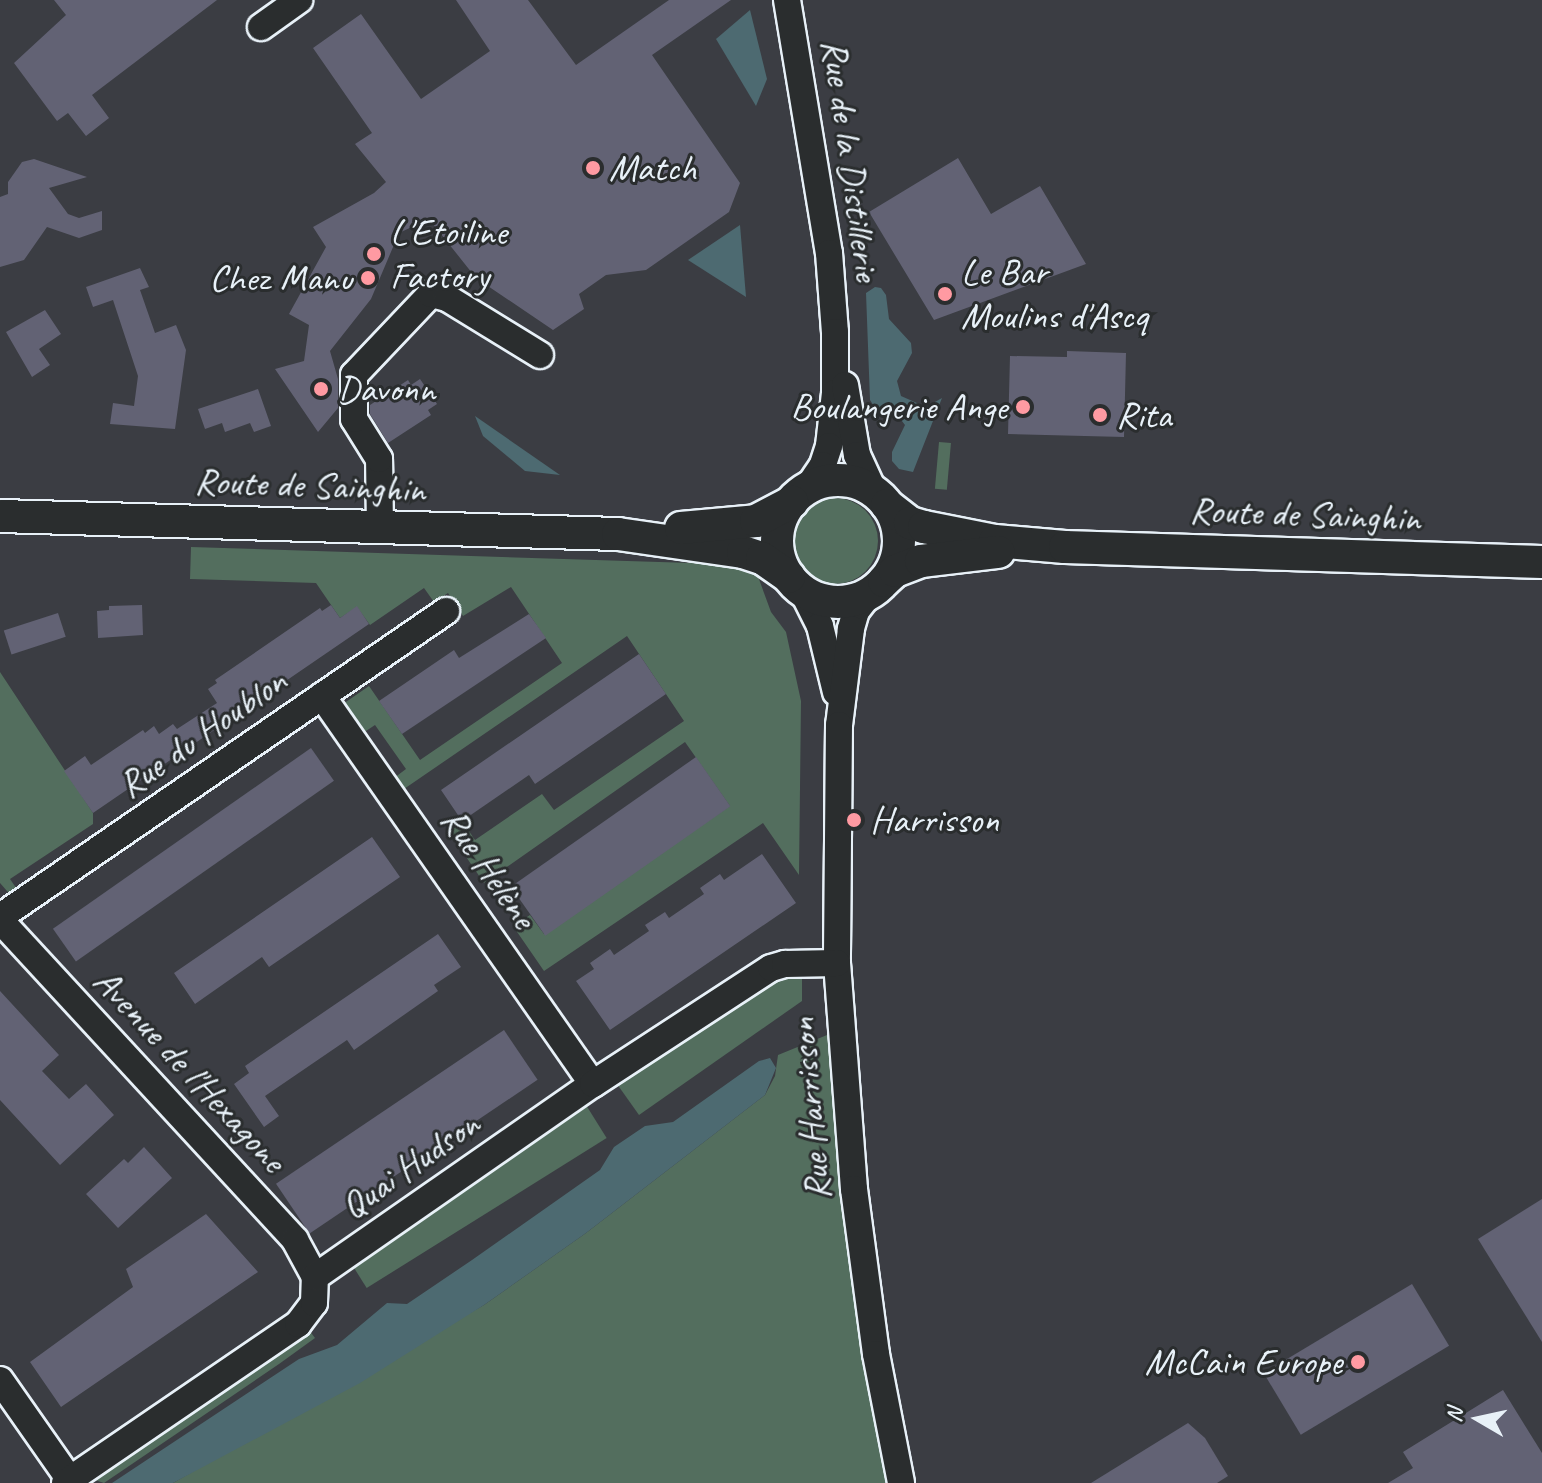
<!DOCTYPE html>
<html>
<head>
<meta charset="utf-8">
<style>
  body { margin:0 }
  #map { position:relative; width:1542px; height:1483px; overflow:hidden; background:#3b3d43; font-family:Caveat,sans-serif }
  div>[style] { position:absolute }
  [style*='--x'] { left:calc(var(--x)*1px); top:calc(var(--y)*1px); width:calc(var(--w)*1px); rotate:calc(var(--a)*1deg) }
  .green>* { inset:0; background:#536e5e; transform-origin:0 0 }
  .round { border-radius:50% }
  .water>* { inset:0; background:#4d6a71 }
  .building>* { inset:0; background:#626274; transform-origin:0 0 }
  .roads { filter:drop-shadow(2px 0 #e8f1f8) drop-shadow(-2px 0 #e8f1f8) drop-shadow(0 2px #e8f1f8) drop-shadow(0 -2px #e8f1f8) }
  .minor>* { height:26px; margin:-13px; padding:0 13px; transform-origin:13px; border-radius:13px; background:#2a2d2e }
  .tertiary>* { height:32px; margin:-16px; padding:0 16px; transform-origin:16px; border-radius:16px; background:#2a2d2e }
  .tertiary>.ring { margin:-16px; padding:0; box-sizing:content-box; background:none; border:32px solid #2a2d2e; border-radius:50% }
  .dots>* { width:22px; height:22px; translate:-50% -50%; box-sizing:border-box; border:4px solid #2a2d2e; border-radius:50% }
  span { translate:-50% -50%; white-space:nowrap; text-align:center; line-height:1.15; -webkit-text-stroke:6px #2a2d2e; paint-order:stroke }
  .street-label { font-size:38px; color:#e8f1f8 }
  .poi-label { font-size:38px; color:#e8f1f8 }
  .left { translate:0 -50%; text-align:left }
  .right { translate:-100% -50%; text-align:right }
  .north { position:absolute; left:1438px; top:1379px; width:80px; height:80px; -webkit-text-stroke:6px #2a2d2e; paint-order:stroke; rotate:279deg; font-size:22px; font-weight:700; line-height:32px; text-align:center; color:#e8f1f8 }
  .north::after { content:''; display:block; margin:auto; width:28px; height:36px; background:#e8f1f8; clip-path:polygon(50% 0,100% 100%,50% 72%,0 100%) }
</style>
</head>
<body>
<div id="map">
  <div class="green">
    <div style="left:939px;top:442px;width:12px;height:47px;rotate:5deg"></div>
    <div class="round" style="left:792px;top:498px;width:86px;height:86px"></div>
    <div style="clip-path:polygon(191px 547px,723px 564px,756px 571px,771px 612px,786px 632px,801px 701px,799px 875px,763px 823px,544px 971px,513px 926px,530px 915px,544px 934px,730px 806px,685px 742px,484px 883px,447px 829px,461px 819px,475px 840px,542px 794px,554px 810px,684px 721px,627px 636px,404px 789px,394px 778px,406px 769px,375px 725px,363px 733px,343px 704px,369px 686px,420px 760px,562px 663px,511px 587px,463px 616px,448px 593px,434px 602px,424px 588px,370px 625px,357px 607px,340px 618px,316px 583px,190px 579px)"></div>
    <div style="clip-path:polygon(0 672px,93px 813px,93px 824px,10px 879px,21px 895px,14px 899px,0 883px)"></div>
    <div style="clip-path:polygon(792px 976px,802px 978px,802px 1001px,639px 1115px,617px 1084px,749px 994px,777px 978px)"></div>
    <div style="clip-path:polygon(854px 1024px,851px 1230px,895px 1483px,173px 1483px,484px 1305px,586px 1233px,765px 1095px,775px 1076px,778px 1055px)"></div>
    <div style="left:586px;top:1105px;width:39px;height:283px;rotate:58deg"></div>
    <div style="clip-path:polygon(309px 1330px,315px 1338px,279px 1364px,104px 1483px,92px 1479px)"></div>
  </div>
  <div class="water">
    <div style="clip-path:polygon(750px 10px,767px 79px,756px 106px,716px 39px)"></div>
    <div style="clip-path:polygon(740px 225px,746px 297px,688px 260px)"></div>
    <div style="clip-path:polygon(875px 287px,881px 288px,886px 295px,889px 319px,911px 343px,912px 353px,897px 381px,901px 396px,926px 407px,942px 398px,913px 472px,899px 469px,892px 461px,892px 452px,905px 425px,895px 412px,877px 411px,870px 400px,866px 293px)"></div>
    <div style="clip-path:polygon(475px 416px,560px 475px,525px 471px,483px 436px)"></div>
    <div style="clip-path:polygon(770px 1058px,776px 1068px,765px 1095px,586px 1233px,484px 1305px,360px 1383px,173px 1483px,112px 1483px,299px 1359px,337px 1345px,387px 1303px,407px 1304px,472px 1260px,600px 1170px,614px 1147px,645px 1126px,673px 1122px,759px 1061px)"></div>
  </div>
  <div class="building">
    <div style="clip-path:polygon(54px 0,217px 0,92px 95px,109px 118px,86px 136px,68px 113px,57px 121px,14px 63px,66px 15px)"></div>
    <div style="clip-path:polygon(456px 0,528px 0,576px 65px,669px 0,731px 0,652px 55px,740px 183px,729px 212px,646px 270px,606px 275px,579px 294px,584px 309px,553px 330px,476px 278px,429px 219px,399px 233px,371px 299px,330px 351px,338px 379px,338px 408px,318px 432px,275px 369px,304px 361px,309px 325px,289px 314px,326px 247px,313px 227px,374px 193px,386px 182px,355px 144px,372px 133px,313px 48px,361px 14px,421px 99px,490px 51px)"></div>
    <div style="clip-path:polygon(958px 158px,991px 214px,1040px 186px,1086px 264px,934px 320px,869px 212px)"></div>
    <div style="clip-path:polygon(34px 159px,87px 177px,49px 188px,68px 214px,79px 218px,102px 211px,102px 230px,79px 238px,47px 227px,24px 260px,0 267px,0 197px,8px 194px,8px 182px,22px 162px)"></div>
    <div style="clip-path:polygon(140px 268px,149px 287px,140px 290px,155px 333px,176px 325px,186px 350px,175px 429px,110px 424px,113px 403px,134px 406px,138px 376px,113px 300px,93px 307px,86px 287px)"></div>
    <div style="clip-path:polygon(45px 310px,61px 334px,39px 349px,50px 365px,32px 377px,6px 332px)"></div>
    <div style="clip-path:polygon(1067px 351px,1126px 353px,1124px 437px,1008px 434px,1010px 356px,1067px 357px)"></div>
    <div style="clip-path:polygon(420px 379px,437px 404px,428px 410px,431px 415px,388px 443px,370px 414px,370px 405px,408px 380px,411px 385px)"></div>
    <div style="clip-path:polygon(258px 389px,271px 426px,254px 432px,250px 423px,225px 432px,222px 423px,205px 429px,198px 409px)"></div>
    <div style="clip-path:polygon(142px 605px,143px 635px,98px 638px,97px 611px,109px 610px,109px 606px)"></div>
    <div style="clip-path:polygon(331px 605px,340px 618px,357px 606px,369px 624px,93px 813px,64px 771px,85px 756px,91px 765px,143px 730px,145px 733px,154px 726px,159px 734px,173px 724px,177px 729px,217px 703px,208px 689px,217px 683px,215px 680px,320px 608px,322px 611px)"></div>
    <div style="left:58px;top:613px;width:25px;height:57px;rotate:72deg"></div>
    <div style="clip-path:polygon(529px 614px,546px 638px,402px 734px,379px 701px,454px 650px,459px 658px)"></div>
    <div style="clip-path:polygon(639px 654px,666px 694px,535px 784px,529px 775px,462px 821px,441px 790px)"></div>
    <div style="left:311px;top:748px;width:40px;height:315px;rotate:55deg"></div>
    <div style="left:696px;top:757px;width:60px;height:226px;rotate:55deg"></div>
    <div style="clip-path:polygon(372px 837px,400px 877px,269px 967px,262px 957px,195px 1004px,174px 973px)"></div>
    <div style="clip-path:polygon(762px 854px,796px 903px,610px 1030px,576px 981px,594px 969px,590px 963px,610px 949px,614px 955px,649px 931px,645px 925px,665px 912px,669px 918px,704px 894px,700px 888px,720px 874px,724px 880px)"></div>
    <div style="clip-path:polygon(438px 934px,461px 967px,434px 985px,438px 991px,354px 1050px,347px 1040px,265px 1096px,279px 1116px,264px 1127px,234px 1084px,249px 1073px,245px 1066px)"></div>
    <div style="clip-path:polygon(0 991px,59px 1055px,42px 1071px,69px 1099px,86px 1084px,114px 1115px,60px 1165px,0 1100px)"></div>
    <div style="left:504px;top:1030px;width:60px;height:275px;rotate:56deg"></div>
    <div style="clip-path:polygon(144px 1147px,172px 1178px,118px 1228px,86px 1194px,124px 1159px,128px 1163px)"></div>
    <div style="clip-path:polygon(1542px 1199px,1542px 1342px,1478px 1239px)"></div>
    <div style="clip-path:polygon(206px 1214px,258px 1272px,61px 1407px,30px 1362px,133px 1287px,126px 1269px)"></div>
    <div style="left:1412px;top:1284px;width:72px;height:173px;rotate:59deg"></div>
    <div style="clip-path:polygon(1503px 1390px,1542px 1453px,1542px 1483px,1388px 1483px,1413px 1468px,1403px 1452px)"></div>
    <div style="clip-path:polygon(1188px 1423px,1205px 1438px,1228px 1476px,1217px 1483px,1091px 1483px)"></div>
  </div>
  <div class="roads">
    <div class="minor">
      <div style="--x:787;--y:0;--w:256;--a:80.6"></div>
      <div style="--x:829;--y:253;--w:79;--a:85.7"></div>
      <div style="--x:835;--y:332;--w:61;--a:90"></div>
      <div style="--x:835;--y:393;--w:53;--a:96.5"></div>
      <div style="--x:829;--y:446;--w:20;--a:108"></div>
      <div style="--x:823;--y:465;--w:30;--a:124"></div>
      <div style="--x:261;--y:27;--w:47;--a:-35.4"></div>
      <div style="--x:845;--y:385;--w:71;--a:80.3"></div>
      <div style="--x:857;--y:455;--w:41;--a:65.3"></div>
      <div style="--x:380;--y:527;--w:68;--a:-90.8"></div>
      <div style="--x:379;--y:459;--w:47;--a:-122"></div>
      <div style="--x:354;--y:419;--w:44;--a:-90"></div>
      <div style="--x:354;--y:375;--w:112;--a:-46.5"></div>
      <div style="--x:431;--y:294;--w:16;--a:14"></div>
      <div style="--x:447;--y:298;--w:109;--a:31.5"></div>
      <div style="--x:802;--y:590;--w:40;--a:63.4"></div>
      <div style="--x:820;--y:626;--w:68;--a:76.4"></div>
      <div style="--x:870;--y:593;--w:23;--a:128"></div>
      <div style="--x:856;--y:611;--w:19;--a:106"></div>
      <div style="--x:851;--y:629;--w:97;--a:97.1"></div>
      <div style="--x:839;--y:725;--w:238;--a:90.5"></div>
      <div style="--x:837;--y:963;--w:227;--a:85.7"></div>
      <div style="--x:854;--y:1189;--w:166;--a:82.4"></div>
      <div style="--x:876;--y:1354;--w:131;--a:79"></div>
      <div style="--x:322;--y:696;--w:473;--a:55.1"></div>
      <div style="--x:0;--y:917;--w:541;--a:-34.45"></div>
      <div style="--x:0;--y:920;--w:435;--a:47.3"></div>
      <div style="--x:295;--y:1240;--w:42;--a:61.6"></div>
      <div style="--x:0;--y:1380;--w:122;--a:55"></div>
      <div style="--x:65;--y:1483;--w:282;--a:-34.3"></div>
      <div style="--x:298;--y:1324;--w:26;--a:-53"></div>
      <div style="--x:314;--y:1303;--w:26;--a:-88"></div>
      <div style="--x:315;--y:1277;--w:338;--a:-34.8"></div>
      <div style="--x:593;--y:1084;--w:212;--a:-33.1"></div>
      <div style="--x:771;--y:968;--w:15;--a:-16"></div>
      <div style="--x:785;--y:964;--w:52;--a:-1.1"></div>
    </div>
    <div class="tertiary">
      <div class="ring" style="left:777px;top:480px;width:90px;height:90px"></div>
      <div style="--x:887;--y:505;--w:29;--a:38"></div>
      <div style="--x:910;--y:523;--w:15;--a:16"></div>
      <div style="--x:924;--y:527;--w:72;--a:11.2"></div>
      <div style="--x:995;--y:541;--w:70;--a:4.9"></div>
      <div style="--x:1065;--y:547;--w:477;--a:1.8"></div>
      <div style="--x:0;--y:516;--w:618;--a:1.67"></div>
      <div style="--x:618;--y:534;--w:126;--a:8.2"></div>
      <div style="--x:743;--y:552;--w:20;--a:18"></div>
      <div style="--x:762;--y:558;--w:33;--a:35"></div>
      <div style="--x:681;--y:528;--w:75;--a:-5.3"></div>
      <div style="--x:756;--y:521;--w:41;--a:-27.8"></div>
      <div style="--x:884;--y:581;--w:15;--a:-42"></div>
      <div style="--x:895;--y:571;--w:28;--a:-21"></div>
      <div style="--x:921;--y:561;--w:78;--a:-6.7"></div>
    </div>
  </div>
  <div class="dots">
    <div style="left:593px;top:168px;background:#ff9aa2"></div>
    <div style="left:374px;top:254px;background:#ff9aa2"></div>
    <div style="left:368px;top:278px;background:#ff9aa2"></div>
    <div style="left:945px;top:294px;background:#ff9aa2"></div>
    <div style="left:321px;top:389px;background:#ff9aa2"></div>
    <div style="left:1023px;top:407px;background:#ff9aa2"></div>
    <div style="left:1100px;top:415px;background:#ff9aa2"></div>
    <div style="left:854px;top:820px;background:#ff9aa2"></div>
    <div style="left:1358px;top:1362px;background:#ff9aa2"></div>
  </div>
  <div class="street-label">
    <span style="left:851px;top:160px;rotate:82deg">Rue de la Distillerie</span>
    <span style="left:310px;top:485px;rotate:2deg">Route de Sainghin</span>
    <span style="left:1305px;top:514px;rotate:2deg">Route de Sainghin</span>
    <span style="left:202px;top:733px;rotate:-35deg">Rue du Houblon</span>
    <span style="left:489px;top:868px;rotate:55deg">Rue Hélène</span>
    <span style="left:190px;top:1070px;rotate:47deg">Avenue de l'Hexagone</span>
    <span style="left:810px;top:1109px;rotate:-95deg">Rue Harrisson</span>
    <span style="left:410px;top:1165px;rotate:-35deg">Quai Hudson</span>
  </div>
  <div class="poi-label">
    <span class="left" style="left:609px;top:168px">Match</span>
    <span class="left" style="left:390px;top:254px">L'Etoiline<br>Factory</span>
    <span class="left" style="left:961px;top:294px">Le Bar<br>Moulins d'Ascq</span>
    <span class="right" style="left:352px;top:278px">Chez Manu</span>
    <span class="left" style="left:337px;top:389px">Davonn</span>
    <span class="right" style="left:1007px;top:407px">Boulangerie Ange</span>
    <span class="left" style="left:1116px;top:415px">Rita</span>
    <span class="left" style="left:870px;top:820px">Harrisson</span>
    <span class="right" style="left:1342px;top:1362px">McCain Europe</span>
  </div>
  <div class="north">N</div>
</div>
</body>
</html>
